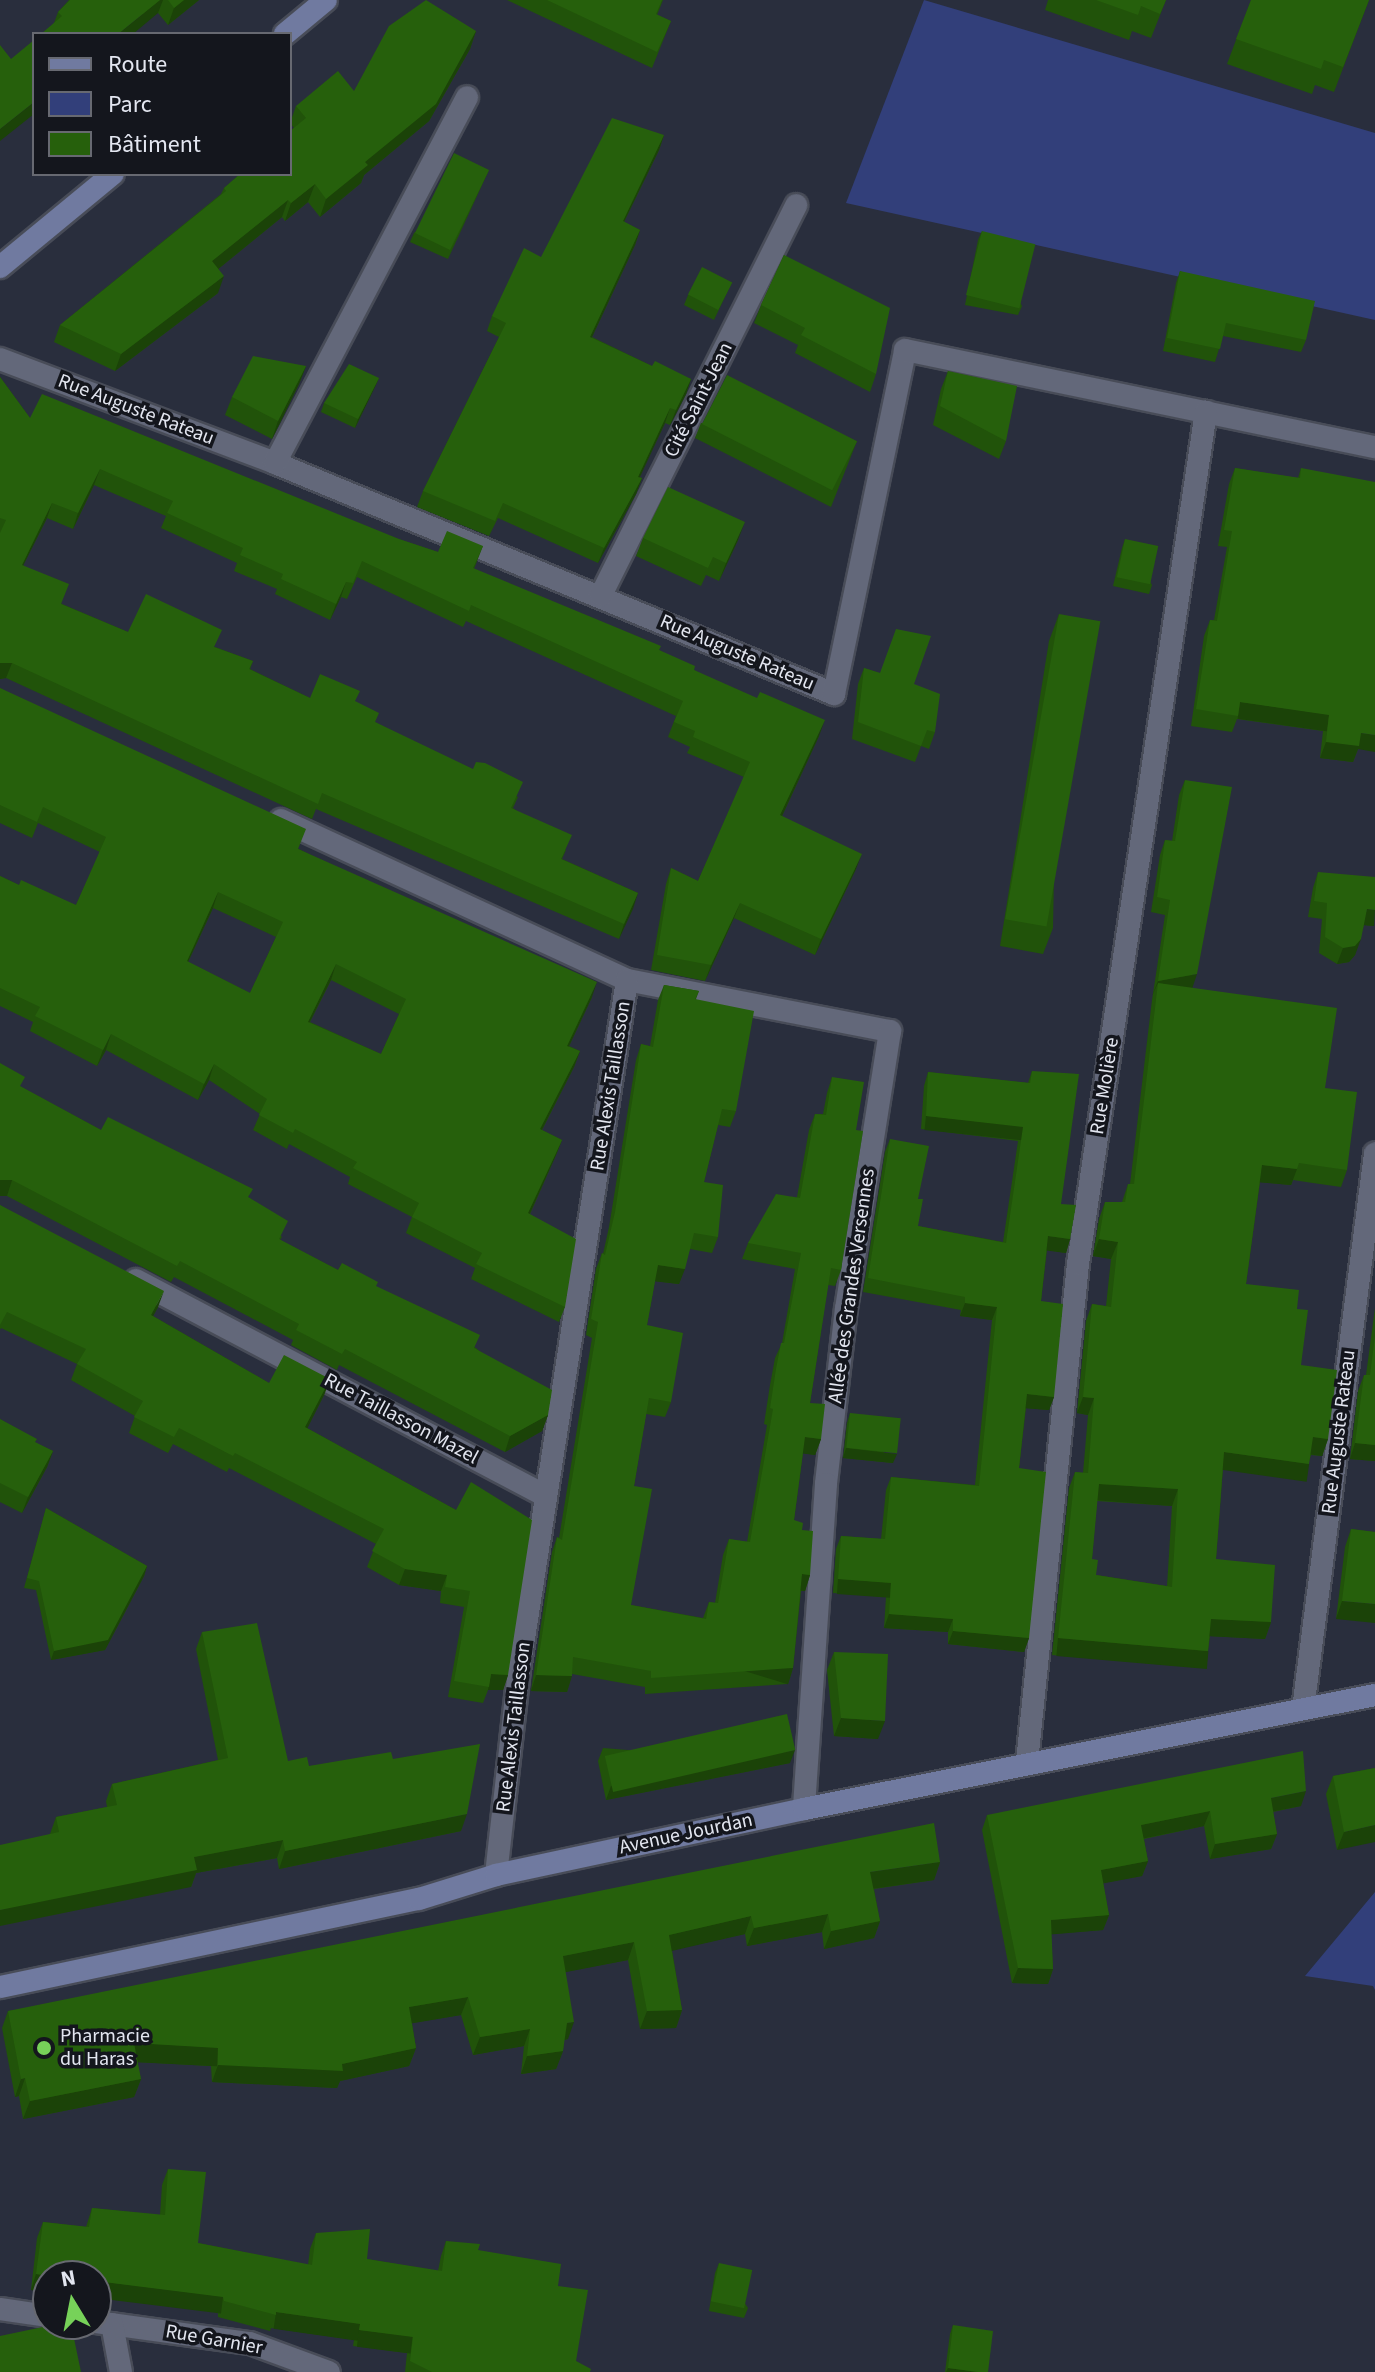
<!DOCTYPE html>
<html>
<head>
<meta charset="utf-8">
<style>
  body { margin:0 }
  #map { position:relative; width:1375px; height:2372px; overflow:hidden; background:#292e3d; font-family:"Source Sans 3",sans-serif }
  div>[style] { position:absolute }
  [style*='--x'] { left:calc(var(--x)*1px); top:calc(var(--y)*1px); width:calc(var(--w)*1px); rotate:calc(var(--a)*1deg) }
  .green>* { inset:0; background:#323f7a }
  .roads { filter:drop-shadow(2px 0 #484c58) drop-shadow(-2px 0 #484c58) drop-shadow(0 2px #484c58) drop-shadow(0 -2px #484c58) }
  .minor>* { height:22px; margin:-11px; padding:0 11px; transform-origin:11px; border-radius:11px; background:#63687a }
  .secondary>* { height:22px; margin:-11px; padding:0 11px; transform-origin:11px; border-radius:11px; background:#707aa0 }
  .wall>* { inset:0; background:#21530a }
  .shaded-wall>* { inset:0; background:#1b4308; transform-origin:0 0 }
  .building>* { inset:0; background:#26600c; transform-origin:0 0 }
  .dots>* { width:22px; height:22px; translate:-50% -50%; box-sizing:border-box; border:4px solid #14161d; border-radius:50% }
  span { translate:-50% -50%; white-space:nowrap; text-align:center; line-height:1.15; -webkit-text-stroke:7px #14161d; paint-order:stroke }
  .street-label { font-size:20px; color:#e3e6f0 }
  .poi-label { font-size:20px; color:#e3e6f0 }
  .left { translate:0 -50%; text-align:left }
  .legend { position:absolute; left:32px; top:32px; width:260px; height:144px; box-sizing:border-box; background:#14161d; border:2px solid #676971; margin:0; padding:10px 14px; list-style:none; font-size:24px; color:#e3e6f0 }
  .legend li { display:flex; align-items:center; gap:16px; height:40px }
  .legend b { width:40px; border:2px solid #676971 }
  .north { position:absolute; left:32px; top:2260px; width:80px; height:80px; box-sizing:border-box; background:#14161d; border:2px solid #676971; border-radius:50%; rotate:350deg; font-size:22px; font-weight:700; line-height:32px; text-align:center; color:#e3e6f0 }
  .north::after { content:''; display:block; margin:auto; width:28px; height:36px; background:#77d259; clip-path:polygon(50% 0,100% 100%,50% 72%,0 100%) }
</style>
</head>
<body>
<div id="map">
  <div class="green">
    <div style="clip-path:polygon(924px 0,1375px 133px,1375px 320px,846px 203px)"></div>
    <div style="clip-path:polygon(1375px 1892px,1375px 1990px,1373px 1986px,1305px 1976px)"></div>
  </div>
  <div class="roads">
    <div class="minor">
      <div style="--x:0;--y:359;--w:294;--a:20.7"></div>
      <div style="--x:275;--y:463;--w:605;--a:22.45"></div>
      <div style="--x:834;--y:694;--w:351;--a:-78.3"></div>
      <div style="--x:905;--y:350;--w:480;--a:11.7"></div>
      <div style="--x:275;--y:463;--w:413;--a:-62.3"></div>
      <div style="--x:601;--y:595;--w:436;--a:-63.4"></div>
      <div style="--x:281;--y:820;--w:381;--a:24.8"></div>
      <div style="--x:627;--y:980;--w:268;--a:11"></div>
      <div style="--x:890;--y:1031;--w:280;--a:99"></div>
      <div style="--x:846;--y:1308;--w:177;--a:96.5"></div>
      <div style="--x:826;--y:1484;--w:326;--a:93.9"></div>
      <div style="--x:136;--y:1280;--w:463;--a:27.8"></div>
      <div style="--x:1303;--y:1709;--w:560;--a:-82.61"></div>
      <div style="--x:1027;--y:1762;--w:501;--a:-84.15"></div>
      <div style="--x:1078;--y:1264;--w:862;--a:-81.46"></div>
      <div style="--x:496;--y:1875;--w:206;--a:-83.6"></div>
      <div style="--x:519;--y:1670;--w:698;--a:-81.1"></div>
      <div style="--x:0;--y:2309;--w:49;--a:8.3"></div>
      <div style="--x:96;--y:2322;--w:155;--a:7.8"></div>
      <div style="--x:250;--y:2343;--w:84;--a:20.2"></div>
      <div style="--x:112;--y:2324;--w:49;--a:79.4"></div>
    </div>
    <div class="secondary">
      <div style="--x:285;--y:34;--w:53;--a:-39.7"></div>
      <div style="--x:0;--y:267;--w:146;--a:-39.5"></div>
      <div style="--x:0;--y:1987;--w:428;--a:-11.9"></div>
      <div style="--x:419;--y:1899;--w:81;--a:-17.3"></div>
      <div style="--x:496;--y:1875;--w:315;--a:-12.1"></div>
      <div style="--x:804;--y:1809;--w:582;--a:-11.29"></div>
    </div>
  </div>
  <div class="wall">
    <div style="clip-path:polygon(69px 0,199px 0,168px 25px,158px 13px,54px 23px,58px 12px)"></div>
    <div style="clip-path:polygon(507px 0,663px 0,657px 15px,671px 21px,652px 68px)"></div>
    <div style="clip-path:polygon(1048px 0,1166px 0,1151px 38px,1132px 31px,1129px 40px,1045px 10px)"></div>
    <div style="clip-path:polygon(1251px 0,1369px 0,1334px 92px,1315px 85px,1312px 94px,1227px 64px)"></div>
    <div style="clip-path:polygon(476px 31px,470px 49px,429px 121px,364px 175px,361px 183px,320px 217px,308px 202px,285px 221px,282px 217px,218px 269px,218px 293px,115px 371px,54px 342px,60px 325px,221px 194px,224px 188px,294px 128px,290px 123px,296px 106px,354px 91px)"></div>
    <div style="clip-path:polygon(664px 135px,659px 150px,624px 222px,640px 230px,635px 245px,592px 337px,652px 366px,691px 379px,686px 394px,670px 425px,665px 423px,639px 477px,642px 478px,636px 494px,598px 563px,498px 518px,489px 536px,417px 507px,423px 491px,499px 337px,487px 331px,492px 316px)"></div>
    <div style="clip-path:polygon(489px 170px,448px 259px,410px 242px,414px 233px)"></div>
    <div style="clip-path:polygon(982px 231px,1022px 306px,1018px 315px,965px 305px,978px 240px)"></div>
    <div style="clip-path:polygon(784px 255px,876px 374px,870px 392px,795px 353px,798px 345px,754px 323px,761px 305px)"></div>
    <div style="clip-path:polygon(1180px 271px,1306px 340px,1301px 352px,1223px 336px,1215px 362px,1163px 351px,1176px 283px)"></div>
    <div style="clip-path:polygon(732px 282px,714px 320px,684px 305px,688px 295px)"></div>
    <div style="clip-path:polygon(306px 366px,299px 384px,272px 439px,225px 415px,232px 397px)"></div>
    <div style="clip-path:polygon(948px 371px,1006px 441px,999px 459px,933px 425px,941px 389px)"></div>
    <div style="clip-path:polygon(0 377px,30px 418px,438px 552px,483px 546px,474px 569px,659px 650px,694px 670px,819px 736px,782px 816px,856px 869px,815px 955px,734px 918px,705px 981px,651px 970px,666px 884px,671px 868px,698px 881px,744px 777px,687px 753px,690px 747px,668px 737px,676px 716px,466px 621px,463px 627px,357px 577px,347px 599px,341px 597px,330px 620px,275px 594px,277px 589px,234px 571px,237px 563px,161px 528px,166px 516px,94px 485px,73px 529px,47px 518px,23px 565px,62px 604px,128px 632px,215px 647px,253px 661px,250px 669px,310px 698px,356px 702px,375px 722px,518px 797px,513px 808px,566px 850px,562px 859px,638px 893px,619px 939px,316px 809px,312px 819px,6px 678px,0 679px)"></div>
    <div style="clip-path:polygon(379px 378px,355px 428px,321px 412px,324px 403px)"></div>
    <div style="clip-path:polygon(701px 423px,857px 441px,831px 507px,695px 438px)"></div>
    <div style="clip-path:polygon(1235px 468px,1298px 478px,1301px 468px,1358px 749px,1353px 762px,1320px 758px,1323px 731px,1237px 719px,1232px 732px,1191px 726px,1204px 636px,1210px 620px,1214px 620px,1227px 547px,1218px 546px,1229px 484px)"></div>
    <div style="clip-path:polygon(643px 538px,738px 540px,719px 581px,706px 575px,701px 586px,636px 556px)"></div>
    <div style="clip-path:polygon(1125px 539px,1152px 585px,1149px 594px,1113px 586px,1122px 548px)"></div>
    <div style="clip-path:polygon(1059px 614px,1053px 928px,1043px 954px,1000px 946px,1049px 641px)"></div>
    <div style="clip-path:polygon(864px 668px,914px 684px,935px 732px,929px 749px,921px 746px,915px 762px,852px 739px,858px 684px)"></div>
    <div style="clip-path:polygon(evenodd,0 688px,299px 849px,592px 997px,569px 1046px,580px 1051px,574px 1067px,542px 1130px,562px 1140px,556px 1155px,530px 1214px,565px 1307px,559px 1322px,471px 1279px,475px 1268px,406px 1233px,412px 1217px,348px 1184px,350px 1177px,289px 1144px,287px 1149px,253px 1130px,260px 1114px,209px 1080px,198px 1100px,106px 1050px,97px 1066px,30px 1031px,33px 1022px,0 1006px,0 876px,19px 885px,76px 905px,100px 852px,38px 823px,32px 838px,0 823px,0 688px,213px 908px,276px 937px,250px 993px,188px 962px,213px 908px,0 688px,331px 980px,399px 1014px,381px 1054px,310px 1022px,331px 980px)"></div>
    <div style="clip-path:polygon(evenodd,1185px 780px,1192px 988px,1325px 1088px,1347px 1170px,1341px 1187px,1293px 1180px,1291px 1185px,1260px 1182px,1246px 1284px,1297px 1309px,1301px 1365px,1328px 1439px,1322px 1456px,1311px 1455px,1303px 1480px,1223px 1469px,1216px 1559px,1271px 1622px,1265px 1639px,1210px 1636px,1208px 1651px,1202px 1668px,1052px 1655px,1069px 1488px,1075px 1472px,1083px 1473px,1088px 1415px,1077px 1413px,1086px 1321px,1092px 1304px,1106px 1306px,1111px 1259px,1093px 1256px,1099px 1219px,1105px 1202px,1122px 1202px,1128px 1184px,1130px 1184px,1152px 1000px,1165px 915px,1151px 912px,1160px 855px,1165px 840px,1172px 841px,1179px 795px,1185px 780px,1097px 1501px,1172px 1506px,1167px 1586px,1096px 1575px,1092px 1559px,1097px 1501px)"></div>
    <div style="clip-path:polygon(1318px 872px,1374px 926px,1364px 925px,1355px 955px,1349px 962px,1337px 964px,1319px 953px,1322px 919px,1308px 917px,1313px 888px)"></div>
    <div style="clip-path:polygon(664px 985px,699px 991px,696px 999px,736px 1111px,730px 1127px,718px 1125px,704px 1182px,718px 1237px,712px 1253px,690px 1249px,679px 1284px,655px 1281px,647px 1325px,671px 1402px,665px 1417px,646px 1414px,634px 1486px,631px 1605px,703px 1618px,709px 1602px,715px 1603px,723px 1555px,729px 1539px,747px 1542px,767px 1425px,764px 1424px,770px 1385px,775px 1358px,782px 1343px,795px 1269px,742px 1259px,748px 1243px,797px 1197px,809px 1130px,815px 1114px,823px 1114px,827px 1093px,832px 1077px,856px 1130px,841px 1270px,835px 1286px,828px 1285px,810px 1403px,821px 1439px,815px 1455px,803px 1453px,794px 1520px,802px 1530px,810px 1575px,805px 1591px,801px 1591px,793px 1668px,788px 1684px,645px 1694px,645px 1687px,572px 1674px,567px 1692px,531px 1691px,552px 1552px,557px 1537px,559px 1538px,592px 1338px,586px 1335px,596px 1269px,602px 1253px,603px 1254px,609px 1227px,636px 1060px,641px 1044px,650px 1046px,658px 1000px)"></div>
    <div style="clip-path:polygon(0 1063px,21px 1087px,101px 1130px,250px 1198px,282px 1237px,280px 1240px,338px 1270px,377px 1287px,476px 1348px,548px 1415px,542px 1431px,505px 1452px,339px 1365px,337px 1370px,291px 1345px,293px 1340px,174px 1277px,171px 1282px,7px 1196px,0 1196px)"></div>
    <div style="clip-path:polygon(1032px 1071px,1061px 1204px,1070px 1239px,1066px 1253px,1047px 1250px,1041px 1301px,1054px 1397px,1049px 1410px,1026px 1408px,1019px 1468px,1029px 1638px,1024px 1652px,948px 1644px,948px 1632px,884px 1628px,886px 1597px,833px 1593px,836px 1549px,841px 1536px,881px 1539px,886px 1490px,891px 1477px,975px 1485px,992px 1320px,960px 1316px,961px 1310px,863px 1292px,885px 1152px,890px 1139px,918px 1199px,918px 1226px,1003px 1242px,1018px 1141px,921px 1129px,924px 1086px,928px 1072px,1028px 1083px)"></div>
    <div style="clip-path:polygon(0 1205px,158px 1307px,153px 1316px,269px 1383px,330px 1379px,324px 1395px,307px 1428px,456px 1510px,508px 1675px,503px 1690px,488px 1690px,483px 1703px,448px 1697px,464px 1607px,440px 1603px,441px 1591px,399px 1585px,367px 1567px,376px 1544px,229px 1468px,227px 1472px,173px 1444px,168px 1453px,129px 1433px,135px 1416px,71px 1380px,77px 1364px,1px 1328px,0 1330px)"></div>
    <div style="clip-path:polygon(1375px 1308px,1375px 1461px,1350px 1459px,1358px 1391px,1364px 1375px,1366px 1375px)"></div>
    <div style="clip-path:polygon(850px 1413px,893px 1463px,843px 1458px,847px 1423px)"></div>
    <div style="clip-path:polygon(0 1419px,36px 1443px,53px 1451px,47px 1467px,22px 1513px,0 1502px)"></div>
    <div style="clip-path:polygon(46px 1508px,147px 1566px,144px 1576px,105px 1650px,51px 1660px,36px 1590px,24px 1588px)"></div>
    <div style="clip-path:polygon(1351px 1529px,1375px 1532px,1336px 1619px,1345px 1547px)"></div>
    <div style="clip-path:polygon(202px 1632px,288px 1761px,309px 1766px,393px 1759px,461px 1831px,279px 1869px,277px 1858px,196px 1873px,191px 1887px,50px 1834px,56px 1817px,107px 1807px,106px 1801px,112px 1784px,218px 1760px,196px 1649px)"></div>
    <div style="clip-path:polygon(834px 1652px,878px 1739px,834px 1736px,827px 1670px)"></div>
    <div style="clip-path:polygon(603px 1748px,790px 1763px,606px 1800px,598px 1761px)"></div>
    <div style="clip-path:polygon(1375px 1768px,1337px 1850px,1326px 1794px,1333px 1776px)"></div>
    <div style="clip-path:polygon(1301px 1806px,1273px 1812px,1277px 1834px,1271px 1849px,1210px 1859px,1204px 1826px,1144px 1839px,1148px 1861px,1142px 1876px,1103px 1883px,1109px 1915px,1103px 1930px,1051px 1934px,1053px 1969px,1048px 1984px,1012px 1983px,982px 1830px,987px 1815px)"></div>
    <div style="clip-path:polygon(940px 1862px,934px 1880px,874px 1889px,880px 1921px,874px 1938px,824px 1949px,822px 1932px,747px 1946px,745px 1934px,672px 1950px,682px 2010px,676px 2028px,640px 2029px,628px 1960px,565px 1972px,568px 2039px,564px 2040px,563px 2051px,556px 2069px,521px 2074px,524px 2046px,473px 2055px,461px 2015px,412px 2023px,416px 2048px,409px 2066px,340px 2081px,337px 2088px,212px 2082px,211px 2066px,137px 2062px,141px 2079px,134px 2097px,23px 2119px,19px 2096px,15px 2097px,2px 2028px,8px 2011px)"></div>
    <div style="clip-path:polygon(168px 2169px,198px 2243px,308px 2265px,310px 2249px,316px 2233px,367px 2259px,438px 2271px,441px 2256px,446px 2241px,478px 2250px,558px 2286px,576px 2361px,590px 2372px,405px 2372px,407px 2353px,353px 2346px,354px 2340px,271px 2328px,270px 2331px,218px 2317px,218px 2312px,31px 2290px,37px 2238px,43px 2222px,86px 2227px,92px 2208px,160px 2215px,162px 2185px)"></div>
    <div style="clip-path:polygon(719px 2263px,748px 2308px,744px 2318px,709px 2311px,715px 2273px)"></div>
    <div style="clip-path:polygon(953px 2325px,988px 2372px,945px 2372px,950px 2334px)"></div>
  </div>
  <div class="shaded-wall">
    <div style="clip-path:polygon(160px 0,163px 0,158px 13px,133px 34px,118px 34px)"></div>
    <div style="clip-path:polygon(184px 0,199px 0,168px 25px,174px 8px)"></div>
    <div style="clip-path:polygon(476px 31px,470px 49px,429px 121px,364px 175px,361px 183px,320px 217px,326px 199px,365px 162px)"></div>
    <div style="clip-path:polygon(34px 102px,34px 114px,0 141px,0 129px)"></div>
    <div style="clip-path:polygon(664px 135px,659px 150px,617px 236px,623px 221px)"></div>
    <div style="clip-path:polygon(315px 184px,308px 202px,285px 221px,291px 203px)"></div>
    <div style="clip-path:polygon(288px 200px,282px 217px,206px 279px,212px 261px)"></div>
    <div style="clip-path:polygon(640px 230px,635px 245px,585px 352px,590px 337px)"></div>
    <div style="clip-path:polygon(224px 276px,218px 293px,115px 371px,121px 354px)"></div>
    <div style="clip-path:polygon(306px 366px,299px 384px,272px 439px,278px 421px)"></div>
    <div style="clip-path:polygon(379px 378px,375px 387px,355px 428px,358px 419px)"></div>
    <div style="clip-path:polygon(691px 379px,686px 394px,670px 425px,676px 410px)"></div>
    <div style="clip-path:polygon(670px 408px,665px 423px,633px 492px,638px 477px)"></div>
    <div style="clip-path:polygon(100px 469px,94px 485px,73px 529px,78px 513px)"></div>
    <div style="clip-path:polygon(642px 478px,636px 494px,598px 563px,604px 548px)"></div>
    <div style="clip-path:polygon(52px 503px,47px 518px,16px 580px,22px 565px)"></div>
    <div style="clip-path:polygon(745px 522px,738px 540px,719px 581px,726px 563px)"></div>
    <div style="clip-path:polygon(346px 582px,341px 597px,330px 620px,336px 604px)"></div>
    <div style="clip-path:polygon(0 663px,12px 663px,6px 678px,0 679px)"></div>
    <div style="left:1240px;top:702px;width:90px;height:17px;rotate:8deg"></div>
    <div style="clip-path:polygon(825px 720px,819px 736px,775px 831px,780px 815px)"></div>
    <div style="clip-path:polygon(1361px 733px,1375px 735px,1375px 752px,1358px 749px,1353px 762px,1320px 758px,1326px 742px)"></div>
    <div style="clip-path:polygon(862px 854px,856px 869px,815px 955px,821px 939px)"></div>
    <div style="clip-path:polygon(218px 892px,213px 908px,181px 977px,187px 961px)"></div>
    <div style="clip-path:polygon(638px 893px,633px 909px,619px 939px,624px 924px)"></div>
    <div style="clip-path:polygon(740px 903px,734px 918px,705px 981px,711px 965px)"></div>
    <div style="clip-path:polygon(1367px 909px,1375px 910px,1374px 926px,1362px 925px)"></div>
    <div style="clip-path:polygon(1361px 939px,1355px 955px,1349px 962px,1337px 964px,1343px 948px)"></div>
    <div style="clip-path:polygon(336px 964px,331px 980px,302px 1037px,308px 1022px)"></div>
    <div style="clip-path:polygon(1197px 974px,1192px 989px,1158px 983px,1152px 996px,1158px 981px)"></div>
    <div style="clip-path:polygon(597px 982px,592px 997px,562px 1061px,567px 1046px)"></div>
    <div style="clip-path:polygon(111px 1034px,106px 1050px,97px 1066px,103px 1050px)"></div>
    <div style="clip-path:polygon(580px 1051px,574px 1067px,534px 1145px,540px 1129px)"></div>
    <div style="clip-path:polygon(214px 1064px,209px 1080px,198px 1100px,204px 1084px)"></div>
    <div style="left:926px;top:1116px;width:98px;height:14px;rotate:6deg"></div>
    <div style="clip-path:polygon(562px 1140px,556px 1155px,523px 1229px,528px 1213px)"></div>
    <div style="clip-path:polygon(1262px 1165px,1297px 1169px,1291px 1185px,1256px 1182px)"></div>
    <div style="clip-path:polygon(0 1180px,12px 1180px,7px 1196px,0 1196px)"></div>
    <div style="clip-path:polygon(1048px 1236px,1070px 1239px,1066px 1253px,1043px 1250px)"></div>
    <div style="clip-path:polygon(1099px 1239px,1118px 1242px,1111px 1259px,1093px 1256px)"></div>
    <div style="clip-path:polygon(658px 1265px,685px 1269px,679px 1284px,652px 1281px)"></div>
    <div style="clip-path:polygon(164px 1291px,158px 1307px,145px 1331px,151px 1315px)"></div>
    <div style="clip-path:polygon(965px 1303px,997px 1307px,992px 1320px,960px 1316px)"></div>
    <div style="clip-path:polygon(330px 1379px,324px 1395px,300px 1443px,305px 1427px)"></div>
    <div style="clip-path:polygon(1027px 1394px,1054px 1397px,1049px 1410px,1022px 1408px)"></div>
    <div style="clip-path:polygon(1083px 1397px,1094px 1398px,1088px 1415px,1077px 1413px)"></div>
    <div style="clip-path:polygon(548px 1415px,542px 1431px,505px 1452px,510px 1436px)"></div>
    <div style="clip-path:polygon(805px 1437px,821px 1439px,815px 1455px,799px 1453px)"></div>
    <div style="clip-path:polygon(1313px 1437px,1328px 1439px,1322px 1456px,1307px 1454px)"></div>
    <div style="clip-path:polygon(1355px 1443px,1375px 1445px,1375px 1461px,1350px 1459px)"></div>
    <div style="clip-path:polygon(846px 1448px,897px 1454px,893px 1463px,843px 1458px)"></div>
    <div style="clip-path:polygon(53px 1451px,47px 1467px,22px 1513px,28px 1497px)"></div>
    <div style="left:1224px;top:1452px;width:86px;height:18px;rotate:8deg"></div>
    <div style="clip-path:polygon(1099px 1484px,1178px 1489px,1172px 1506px,1093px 1500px)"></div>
    <div style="clip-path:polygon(147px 1566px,144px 1576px,105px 1650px,51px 1660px,54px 1651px)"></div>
    <div style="clip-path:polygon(405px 1569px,447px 1575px,441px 1591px,399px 1585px)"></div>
    <div style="clip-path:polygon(802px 1574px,810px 1575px,805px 1591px,797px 1590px)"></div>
    <div style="left:838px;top:1579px;width:53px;height:15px;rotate:4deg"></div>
    <div style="clip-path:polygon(1342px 1601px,1375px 1604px,1375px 1623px,1336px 1619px)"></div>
    <div style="clip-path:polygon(889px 1614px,953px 1619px,948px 1632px,884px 1628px)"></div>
    <div style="clip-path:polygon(1211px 1619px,1271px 1622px,1265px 1639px,1205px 1636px)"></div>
    <div style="clip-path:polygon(953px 1631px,1029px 1638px,1024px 1652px,948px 1644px)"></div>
    <div style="left:1058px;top:1638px;width:151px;height:18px;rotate:5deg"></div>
    <div style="left:793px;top:1668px;width:17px;height:142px;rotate:107deg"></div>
    <div style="clip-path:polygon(491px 1674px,508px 1675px,503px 1690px,488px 1690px)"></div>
    <div style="clip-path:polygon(536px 1675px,572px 1676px,567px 1692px,531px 1691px)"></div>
    <div style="clip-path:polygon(841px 1718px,885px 1721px,878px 1739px,834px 1736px)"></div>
    <div style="clip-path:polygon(795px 1750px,790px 1763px,606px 1800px,611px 1786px)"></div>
    <div style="clip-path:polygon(1306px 1791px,1301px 1806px,1265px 1813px,1271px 1798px)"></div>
    <div style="clip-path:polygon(1210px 1811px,1204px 1826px,1136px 1840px,1141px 1825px)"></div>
    <div style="clip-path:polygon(467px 1814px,461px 1831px,279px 1869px,285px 1851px)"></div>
    <div style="clip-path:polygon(1375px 1825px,1375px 1842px,1337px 1850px,1344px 1832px)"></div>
    <div style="clip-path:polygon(1277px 1834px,1271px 1849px,1210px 1859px,1215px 1844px)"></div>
    <div style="clip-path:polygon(283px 1840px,277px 1858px,196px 1873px,191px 1887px,0 1926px,0 1910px,194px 1857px)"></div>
    <div style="clip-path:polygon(1148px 1861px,1142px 1876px,1095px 1885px,1101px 1870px)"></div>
    <div style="clip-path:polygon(940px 1862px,934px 1880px,864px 1890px,870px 1872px)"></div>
    <div style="clip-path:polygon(828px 1914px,822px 1932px,747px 1946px,754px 1928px)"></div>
    <div style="clip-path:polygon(1109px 1915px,1103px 1930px,1045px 1935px,1051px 1920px)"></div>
    <div style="clip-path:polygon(751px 1916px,745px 1934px,663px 1953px,669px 1935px)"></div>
    <div style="clip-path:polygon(880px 1921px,874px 1938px,824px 1949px,831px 1931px)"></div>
    <div style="clip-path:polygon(634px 1942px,628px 1960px,556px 1974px,563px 1956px)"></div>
    <div style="clip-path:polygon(1018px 1968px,1053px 1969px,1048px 1984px,1012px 1983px)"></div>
    <div style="clip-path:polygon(468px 1997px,461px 2015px,402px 2025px,409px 2007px)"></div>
    <div style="clip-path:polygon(682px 2010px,676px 2028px,640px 2029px,647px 2011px)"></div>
    <div style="clip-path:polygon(574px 2022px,568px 2039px,560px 2041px,567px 2023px)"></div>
    <div style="clip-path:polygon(530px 2029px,524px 2046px,473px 2055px,480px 2037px)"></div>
    <div style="left:134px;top:2043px;width:84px;height:19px;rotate:3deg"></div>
    <div style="clip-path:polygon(416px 2048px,409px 2066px,340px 2081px,337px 2088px,212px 2082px,218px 2065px,342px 2064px)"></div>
    <div style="clip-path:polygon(563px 2051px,556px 2069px,521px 2074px,527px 2056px)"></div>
    <div style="clip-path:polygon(25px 2078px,19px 2096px,15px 2097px,21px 2079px)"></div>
    <div style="clip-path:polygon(141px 2079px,134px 2097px,23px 2119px,30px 2101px)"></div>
    <div style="clip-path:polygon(36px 2274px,48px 2276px,48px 2292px,31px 2290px)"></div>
    <div style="left:96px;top:2281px;width:128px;height:17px;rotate:7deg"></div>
    <div style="left:276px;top:2312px;width:85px;height:17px;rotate:8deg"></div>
    <div style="left:359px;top:2330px;width:54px;height:17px;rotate:7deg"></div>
    <div style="clip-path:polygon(948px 2368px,978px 2372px,946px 2372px)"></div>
  </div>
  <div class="building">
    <div style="clip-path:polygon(70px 0,160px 0,118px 34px,41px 34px,62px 16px,58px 12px)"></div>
    <div style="clip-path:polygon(168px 0,184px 0,174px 8px)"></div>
    <div style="clip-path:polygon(426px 0,476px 31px,436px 104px,365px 162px,368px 165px,326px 199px,315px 184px,291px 203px,288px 200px,212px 261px,224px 276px,121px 354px,60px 325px,226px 191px,224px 188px,240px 174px,290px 174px,290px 131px,306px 118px,296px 106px,338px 71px,354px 91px,389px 26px)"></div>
    <div style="clip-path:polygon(547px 0,662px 0,656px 14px,671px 21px,657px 52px)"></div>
    <div style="clip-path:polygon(1096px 0,1166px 0,1160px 14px,1141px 6px,1138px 15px)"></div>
    <div style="clip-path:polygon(1251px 0,1369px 0,1343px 67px,1324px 60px,1321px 69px,1236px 39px)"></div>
    <div style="clip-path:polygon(34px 40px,34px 102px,0 129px,0 45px,11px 59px)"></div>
    <div style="clip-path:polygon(612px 118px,664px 135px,623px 221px,640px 230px,590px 337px,652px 366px,655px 361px,691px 379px,676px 410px,670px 408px,638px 477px,642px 478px,604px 548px,503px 503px,495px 521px,423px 491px,506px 323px,492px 316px,524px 248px,541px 257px)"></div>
    <div style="left:454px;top:153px;width:39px;height:89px;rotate:26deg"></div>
    <div style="left:982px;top:231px;width:55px;height:66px;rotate:14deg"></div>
    <div style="clip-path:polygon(784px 255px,890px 308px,876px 374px,801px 335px,805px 328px,761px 305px)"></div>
    <div style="left:702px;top:267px;width:34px;height:31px;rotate:27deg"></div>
    <div style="clip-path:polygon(1180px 271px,1315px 301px,1306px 340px,1226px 323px,1220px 349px,1167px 338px)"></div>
    <div style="clip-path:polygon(253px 356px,306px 366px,278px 421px,232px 397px)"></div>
    <div style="clip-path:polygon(349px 364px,379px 378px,358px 419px,324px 403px)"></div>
    <div style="clip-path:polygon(948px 371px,1017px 386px,1006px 441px,940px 406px)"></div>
    <div style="left:727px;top:375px;width:146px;height:55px;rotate:27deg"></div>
    <div style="clip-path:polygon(0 377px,30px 418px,42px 394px,399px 539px,438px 552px,447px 531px,483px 546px,473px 568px,661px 646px,659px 650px,695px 666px,694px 670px,757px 698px,760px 692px,825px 720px,780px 815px,862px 854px,821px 939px,740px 903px,711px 965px,657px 955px,671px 868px,698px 881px,750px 762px,693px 737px,695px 731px,674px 722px,683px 701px,471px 605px,469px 611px,362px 561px,353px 583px,346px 582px,336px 604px,281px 579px,283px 574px,240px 555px,243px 548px,167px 513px,173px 501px,100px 469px,78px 513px,52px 503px,22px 565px,69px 584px,61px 604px,128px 632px,146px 594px,222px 630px,214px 647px,253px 661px,249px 669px,310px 698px,320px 674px,360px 691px,355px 701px,379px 713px,375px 722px,473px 769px,476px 762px,485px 763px,523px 782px,511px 808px,572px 835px,561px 859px,638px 893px,624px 924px,322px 793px,318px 804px,12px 663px,0 663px,0 533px,6px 520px,0 518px)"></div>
    <div style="clip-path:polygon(1235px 468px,1300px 478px,1301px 468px,1375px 482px,1375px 735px,1361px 733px,1359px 746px,1326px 742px,1329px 715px,1240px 702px,1238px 716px,1196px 709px,1210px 620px,1217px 621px,1232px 531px,1224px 530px)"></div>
    <div style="clip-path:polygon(668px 487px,745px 522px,726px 563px,713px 557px,708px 568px,643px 538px)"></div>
    <div style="left:1125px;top:539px;width:34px;height:39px;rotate:12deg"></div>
    <div style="left:1059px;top:614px;width:42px;height:310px;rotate:10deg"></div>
    <div style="clip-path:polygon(896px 629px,931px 636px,914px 684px,940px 694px,935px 732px,927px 730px,921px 746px,858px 722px,864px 668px,880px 673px)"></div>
    <div style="clip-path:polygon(evenodd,0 688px,306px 829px,298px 849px,597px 982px,567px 1046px,580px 1051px,540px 1129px,562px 1140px,528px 1213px,576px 1239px,565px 1307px,476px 1264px,482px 1253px,412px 1217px,419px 1203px,353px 1168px,357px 1162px,295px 1129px,293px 1133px,259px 1115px,267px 1099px,214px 1064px,204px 1084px,111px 1034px,103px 1050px,35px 1016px,40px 1007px,0 988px,0 876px,19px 885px,21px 880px,76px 905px,106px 837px,43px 807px,37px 822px,0 805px,0 688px,218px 892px,283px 922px,250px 993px,187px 961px,218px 892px,0 688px,336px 964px,406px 999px,381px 1054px,308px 1022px,336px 964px)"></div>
    <div style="clip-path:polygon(1185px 780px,1232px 787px,1197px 974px,1158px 981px,1170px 900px,1157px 897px,1165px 840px,1175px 841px)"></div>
    <div style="clip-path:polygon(1318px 872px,1375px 877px,1375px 910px,1367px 909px,1361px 939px,1355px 946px,1343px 948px,1325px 937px,1327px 903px,1314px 901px)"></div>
    <div style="clip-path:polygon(evenodd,1158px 983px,1337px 1008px,1325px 1088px,1357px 1092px,1347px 1170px,1299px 1163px,1297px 1169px,1262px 1165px,1246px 1284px,1299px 1290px,1297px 1309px,1308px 1310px,1301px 1365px,1337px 1370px,1328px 1439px,1313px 1437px,1309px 1464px,1224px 1452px,1216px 1559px,1275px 1565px,1271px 1622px,1211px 1619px,1208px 1651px,1058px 1638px,1075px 1472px,1088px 1473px,1094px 1398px,1083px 1397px,1092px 1304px,1111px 1307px,1118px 1242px,1099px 1239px,1105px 1202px,1125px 1202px,1128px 1184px,1134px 1184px,1158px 983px,1099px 1484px,1178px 1489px,1172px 1587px,1096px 1575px,1098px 1560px,1092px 1559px,1099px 1484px)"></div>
    <div style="clip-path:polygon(664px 985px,699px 991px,695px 999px,754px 1011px,736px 1111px,722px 1109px,704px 1182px,723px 1185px,718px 1237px,694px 1233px,685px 1269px,658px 1265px,647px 1325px,683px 1333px,671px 1402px,649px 1398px,634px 1486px,652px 1489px,631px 1605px,706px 1619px,709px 1602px,718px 1603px,729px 1539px,750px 1542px,773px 1409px,770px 1408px,776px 1369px,781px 1343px,784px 1343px,801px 1253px,748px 1243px,776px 1194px,800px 1198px,815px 1114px,826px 1115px,832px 1077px,864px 1082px,856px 1130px,863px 1131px,841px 1270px,831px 1268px,810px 1403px,825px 1404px,821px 1439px,805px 1437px,794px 1520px,803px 1523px,802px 1530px,813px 1531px,810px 1575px,802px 1574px,793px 1668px,651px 1678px,651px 1671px,573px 1657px,572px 1676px,536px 1675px,557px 1537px,562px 1540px,598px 1322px,591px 1319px,602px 1253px,605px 1255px,615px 1212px,641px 1044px,653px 1047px)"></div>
    <div style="clip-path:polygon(0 1063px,25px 1077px,20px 1086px,101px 1130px,108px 1117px,253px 1189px,248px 1197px,288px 1221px,279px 1239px,338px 1270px,342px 1263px,378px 1282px,376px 1286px,480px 1335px,474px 1348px,552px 1390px,548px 1415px,510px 1436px,345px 1349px,342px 1354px,296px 1330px,299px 1324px,180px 1261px,177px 1266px,12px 1180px,0 1180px)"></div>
    <div style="clip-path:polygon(1032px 1071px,1079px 1074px,1061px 1204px,1076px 1205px,1070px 1239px,1048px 1236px,1041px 1301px,1063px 1304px,1054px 1397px,1027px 1394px,1019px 1468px,1046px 1472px,1029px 1638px,953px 1631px,953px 1619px,889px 1614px,891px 1583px,838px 1579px,841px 1536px,885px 1539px,891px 1477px,979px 1486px,997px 1307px,965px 1303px,965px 1297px,868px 1278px,890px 1139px,929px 1146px,918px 1199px,923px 1199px,918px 1226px,1006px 1243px,1023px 1127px,926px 1116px,928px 1072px,1030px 1083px)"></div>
    <div style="clip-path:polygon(0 1205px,164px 1291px,151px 1315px,269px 1383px,284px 1355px,330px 1379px,305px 1427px,456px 1510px,471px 1482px,532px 1520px,508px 1675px,491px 1674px,489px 1687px,454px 1681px,470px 1591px,445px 1587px,447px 1575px,405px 1569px,372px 1551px,384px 1529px,235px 1453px,233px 1456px,179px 1428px,174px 1437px,134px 1417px,143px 1401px,77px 1364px,86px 1349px,7px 1312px,0 1325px)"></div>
    <div style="clip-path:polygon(1375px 1336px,1375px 1445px,1355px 1443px,1364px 1375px,1370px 1375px)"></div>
    <div style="left:850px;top:1413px;width:51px;height:35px;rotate:6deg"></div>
    <div style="clip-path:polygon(0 1419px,37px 1439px,35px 1442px,53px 1451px,28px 1497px,0 1483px)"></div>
    <div style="clip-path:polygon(46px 1508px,147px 1566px,108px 1640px,54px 1651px,39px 1581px,27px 1578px)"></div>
    <div style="clip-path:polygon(1351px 1529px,1375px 1532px,1375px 1604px,1342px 1601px)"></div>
    <div style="clip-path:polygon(257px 1623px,288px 1761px,307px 1757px,309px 1766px,391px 1752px,393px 1759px,480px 1744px,467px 1814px,285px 1851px,283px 1840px,194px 1857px,197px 1870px,0 1910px,0 1845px,59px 1832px,56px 1817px,117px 1805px,112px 1784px,228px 1758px,202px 1632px)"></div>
    <div style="clip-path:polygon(834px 1652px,888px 1654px,885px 1721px,841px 1718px)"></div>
    <div style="left:787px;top:1714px;width:37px;height:187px;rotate:77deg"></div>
    <div style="clip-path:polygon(1303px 1751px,1306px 1791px,1271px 1798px,1277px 1834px,1215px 1844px,1210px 1811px,1141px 1825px,1148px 1861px,1101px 1870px,1109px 1915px,1051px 1920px,1053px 1969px,1018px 1968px,987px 1815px)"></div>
    <div style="clip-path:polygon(1375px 1768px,1375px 1825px,1344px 1832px,1333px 1776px)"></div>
    <div style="clip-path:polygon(934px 1823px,940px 1862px,870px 1872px,880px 1921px,831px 1931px,828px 1914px,754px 1928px,751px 1916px,669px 1935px,682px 2010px,647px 2011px,634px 1942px,563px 1956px,574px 2022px,567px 2023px,563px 2051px,527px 2056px,530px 2029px,480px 2037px,468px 1997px,409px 2007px,416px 2048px,342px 2064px,343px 2071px,218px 2065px,218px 2048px,134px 2043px,141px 2079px,30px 2101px,25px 2078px,21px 2079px,8px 2011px)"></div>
    <div style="clip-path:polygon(168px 2169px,206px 2172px,198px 2243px,312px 2265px,316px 2233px,370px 2229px,367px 2259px,442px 2271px,446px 2241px,480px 2244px,478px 2250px,561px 2264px,558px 2286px,588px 2290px,576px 2361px,591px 2369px,590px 2372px,432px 2372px,410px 2361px,413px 2337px,359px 2330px,360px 2324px,276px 2312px,276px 2315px,224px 2301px,223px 2297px,96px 2281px,96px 2276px,51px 2276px,36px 2274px,43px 2222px,89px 2227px,92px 2208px,165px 2215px)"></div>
    <div style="left:719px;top:2263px;width:34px;height:39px;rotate:12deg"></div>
    <div style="clip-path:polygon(57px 2324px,71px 2324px,81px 2372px,0 2372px,0 2336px)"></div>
    <div style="clip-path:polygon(953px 2325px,993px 2331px,988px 2372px,978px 2372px,948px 2368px)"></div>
  </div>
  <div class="dots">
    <div style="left:44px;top:2048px;background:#77d259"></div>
  </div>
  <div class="street-label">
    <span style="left:699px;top:400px;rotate:-63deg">Cité Saint-Jean</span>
    <span style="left:136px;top:410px;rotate:21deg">Rue Auguste Rateau</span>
    <span style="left:737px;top:653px;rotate:23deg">Rue Auguste Rateau</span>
    <span style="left:611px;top:1086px;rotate:-81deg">Rue Alexis Taillasson</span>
    <span style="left:1105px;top:1086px;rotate:-81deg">Rue Molière</span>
    <span style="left:852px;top:1286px;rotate:-82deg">Allée des Grandes Versennes</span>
    <span style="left:401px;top:1419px;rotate:28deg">Rue Taillasson Mazel</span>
    <span style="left:1339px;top:1432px;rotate:-83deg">Rue Auguste Rateau</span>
    <span style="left:514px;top:1727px;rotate:-83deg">Rue Alexis Taillasson</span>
    <span style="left:686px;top:1834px;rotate:-12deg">Avenue Jourdan</span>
    <span style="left:214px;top:2340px;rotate:10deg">Rue Garnier</span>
  </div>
  <div class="poi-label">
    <span class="left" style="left:60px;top:2048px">Pharmacie<br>du Haras</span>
  </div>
  <ul class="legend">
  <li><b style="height:10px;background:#707aa0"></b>Route</li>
  <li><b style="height:22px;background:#323f7a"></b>Parc</li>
  <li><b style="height:22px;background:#26600c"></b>Bâtiment</li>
  </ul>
  <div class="north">N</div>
</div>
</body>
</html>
